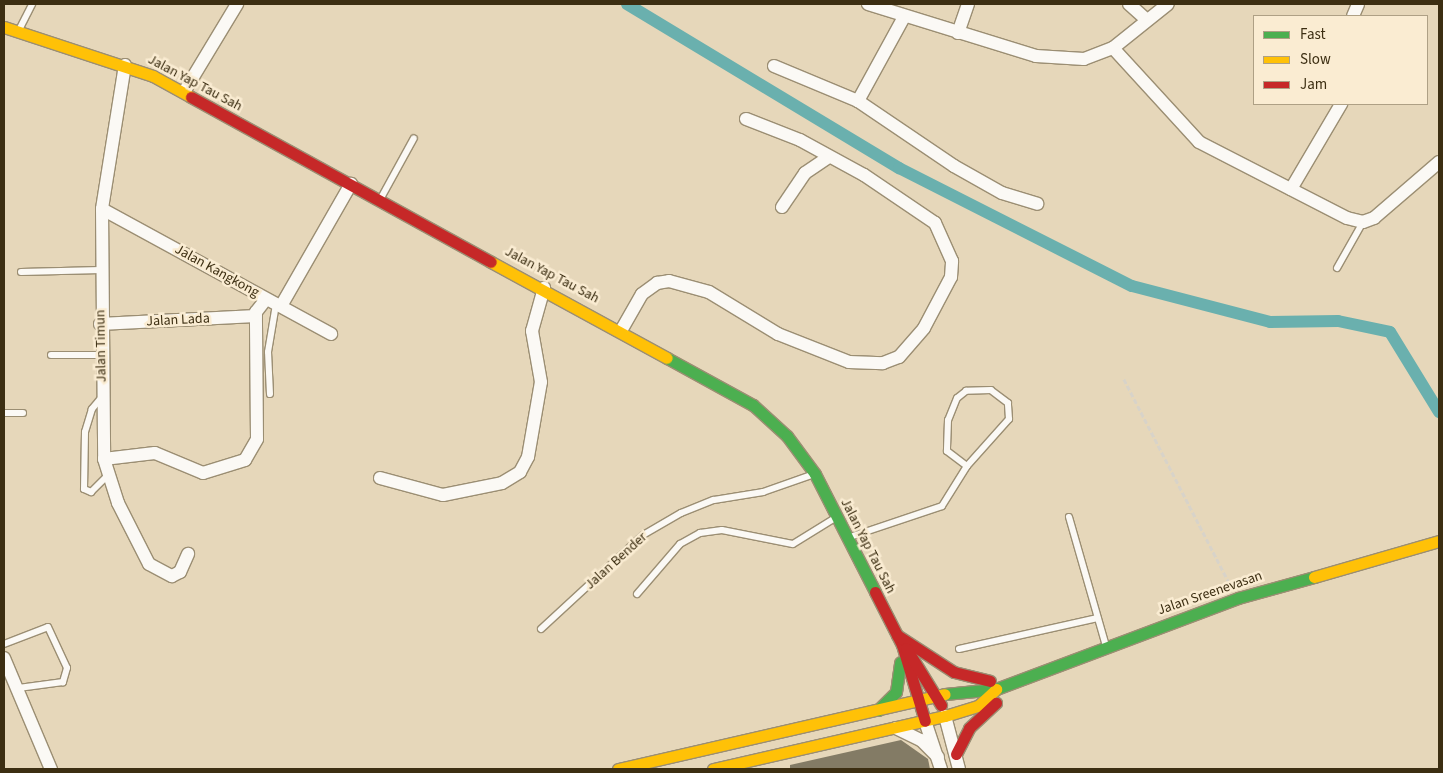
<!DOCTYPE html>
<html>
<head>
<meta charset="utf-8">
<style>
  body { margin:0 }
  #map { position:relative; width:1443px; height:773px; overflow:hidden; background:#e6d7ba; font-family:"Source Sans 3",sans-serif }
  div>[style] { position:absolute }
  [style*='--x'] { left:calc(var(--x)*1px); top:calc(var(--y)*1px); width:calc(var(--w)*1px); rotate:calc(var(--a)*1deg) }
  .canal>* { height:12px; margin:-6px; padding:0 6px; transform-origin:6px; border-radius:6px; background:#6ab0ae }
  .building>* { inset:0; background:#837b65 }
  .path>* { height:2.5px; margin-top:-1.25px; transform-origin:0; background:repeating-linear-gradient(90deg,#d8d3c9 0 5px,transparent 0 7.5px) }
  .roads { filter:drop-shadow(1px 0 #9b8e73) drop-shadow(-1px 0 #9b8e73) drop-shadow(0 1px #9b8e73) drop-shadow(0 -1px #9b8e73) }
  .lane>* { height:6px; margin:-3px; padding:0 3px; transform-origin:3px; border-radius:3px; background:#fbf9f5 }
  .street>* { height:12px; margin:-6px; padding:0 6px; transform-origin:6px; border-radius:6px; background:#fbf9f5 }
  .fast>* { height:11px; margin:-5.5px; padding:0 5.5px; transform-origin:5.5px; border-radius:5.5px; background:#4caf50 }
  .slow>* { height:11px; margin:-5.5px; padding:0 5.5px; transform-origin:5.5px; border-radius:5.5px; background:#ffc107 }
  .jam>* { height:11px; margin:-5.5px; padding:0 5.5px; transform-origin:5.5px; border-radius:5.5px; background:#c62828 }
  span { translate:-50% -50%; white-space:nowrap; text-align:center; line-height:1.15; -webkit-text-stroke:5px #faecd2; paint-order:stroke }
  .street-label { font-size:14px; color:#3c2e12 }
  .frame { position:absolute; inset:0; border:5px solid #3c2e12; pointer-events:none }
  .legend { position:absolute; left:1253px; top:15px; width:175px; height:90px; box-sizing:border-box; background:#faecd2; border:1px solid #aea085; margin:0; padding:6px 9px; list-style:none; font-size:15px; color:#3c2e12 }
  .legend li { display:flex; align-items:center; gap:10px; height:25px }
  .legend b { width:25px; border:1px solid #aea085 }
</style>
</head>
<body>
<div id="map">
  <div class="canal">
    <div style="--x:627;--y:4;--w:318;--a:31.1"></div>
    <div style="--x:899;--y:168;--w:261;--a:26.9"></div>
    <div style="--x:1132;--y:286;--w:143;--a:14.6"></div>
    <div style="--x:1270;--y:322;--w:68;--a:-0.8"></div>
    <div style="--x:1338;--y:321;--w:53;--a:11.9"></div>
    <div style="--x:1390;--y:332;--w:94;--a:58.5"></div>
  </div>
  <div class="building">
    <div style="clip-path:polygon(901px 740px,928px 759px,930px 769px,790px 769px,790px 765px)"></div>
  </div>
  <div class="path">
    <div style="--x:1124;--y:379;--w:233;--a:62.7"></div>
  </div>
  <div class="roads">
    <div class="lane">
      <div style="--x:19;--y:30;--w:29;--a:-63"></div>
      <div style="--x:381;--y:198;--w:68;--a:-61.2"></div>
      <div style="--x:1337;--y:268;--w:53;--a:-60.5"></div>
      <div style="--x:21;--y:272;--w:80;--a:-1.4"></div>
      <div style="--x:51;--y:355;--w:50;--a:0"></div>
      <div style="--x:270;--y:394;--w:42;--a:-92.7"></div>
      <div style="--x:268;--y:352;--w:49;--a:-80.5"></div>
      <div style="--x:102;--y:397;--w:16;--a:130"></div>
      <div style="--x:92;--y:409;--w:24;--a:107"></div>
      <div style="--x:85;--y:432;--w:57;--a:91"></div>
      <div style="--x:84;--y:489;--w:8;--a:23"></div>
      <div style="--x:91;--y:492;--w:24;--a:-45"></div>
      <div style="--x:4;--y:413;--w:19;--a:0"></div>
      <div style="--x:1069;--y:517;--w:134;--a:74"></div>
      <div style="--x:850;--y:537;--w:97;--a:-18.6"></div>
      <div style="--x:942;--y:506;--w:47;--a:-58"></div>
      <div style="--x:967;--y:466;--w:63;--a:-48.2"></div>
      <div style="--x:1009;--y:419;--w:16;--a:-94"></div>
      <div style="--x:1008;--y:403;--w:21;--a:-143"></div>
      <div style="--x:991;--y:390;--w:25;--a:178"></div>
      <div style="--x:966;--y:391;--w:11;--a:142"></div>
      <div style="--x:957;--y:398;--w:24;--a:112"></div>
      <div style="--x:948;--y:420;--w:31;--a:92"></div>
      <div style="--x:947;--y:451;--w:25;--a:37"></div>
      <div style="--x:637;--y:594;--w:66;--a:-49.3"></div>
      <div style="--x:680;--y:544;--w:23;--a:-29"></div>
      <div style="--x:700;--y:533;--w:22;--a:-8"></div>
      <div style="--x:722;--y:530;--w:72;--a:11.2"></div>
      <div style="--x:793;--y:544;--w:49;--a:-31.8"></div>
      <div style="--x:541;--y:629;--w:139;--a:-42.7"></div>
      <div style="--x:643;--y:535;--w:44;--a:-30.1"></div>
      <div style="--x:681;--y:513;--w:35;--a:-22"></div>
      <div style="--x:714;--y:500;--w:50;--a:-9.3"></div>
      <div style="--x:763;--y:492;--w:54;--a:-19.4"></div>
      <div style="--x:4;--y:644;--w:47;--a:-21.1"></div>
      <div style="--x:48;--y:627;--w:45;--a:65.1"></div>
      <div style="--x:67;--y:668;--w:15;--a:106"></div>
      <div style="--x:63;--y:682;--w:45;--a:172.4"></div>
      <div style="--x:959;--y:649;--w:142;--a:-12.6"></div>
    </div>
    <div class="street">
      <div style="--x:868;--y:4;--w:176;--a:17.2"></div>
      <div style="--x:1036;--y:56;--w:48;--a:3.6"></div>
      <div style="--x:1084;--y:59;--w:31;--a:-21"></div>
      <div style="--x:1113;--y:48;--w:127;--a:47.5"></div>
      <div style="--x:1199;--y:142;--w:166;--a:27.2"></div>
      <div style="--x:1347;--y:218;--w:16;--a:14"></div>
      <div style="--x:1363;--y:222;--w:12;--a:-20"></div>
      <div style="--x:1374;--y:218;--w:86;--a:-40.7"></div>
      <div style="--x:1129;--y:4;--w:24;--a:42"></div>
      <div style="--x:1353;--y:16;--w:13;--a:-67"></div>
      <div style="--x:904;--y:17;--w:96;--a:118.7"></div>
      <div style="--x:858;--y:101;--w:116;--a:34.1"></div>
      <div style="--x:954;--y:166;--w:55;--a:29.4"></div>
      <div style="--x:1002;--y:193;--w:37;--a:17"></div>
      <div style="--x:958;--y:33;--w:31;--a:-71"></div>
      <div style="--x:1113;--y:48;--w:70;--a:-38.7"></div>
      <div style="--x:125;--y:65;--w:146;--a:99.1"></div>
      <div style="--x:102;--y:209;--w:250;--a:89.5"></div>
      <div style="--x:104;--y:459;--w:46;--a:72.3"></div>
      <div style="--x:118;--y:503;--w:68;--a:63.1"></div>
      <div style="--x:149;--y:564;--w:26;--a:28"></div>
      <div style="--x:172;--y:576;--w:9;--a:-27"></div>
      <div style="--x:180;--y:572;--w:20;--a:-66"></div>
      <div style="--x:774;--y:66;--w:91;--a:22.6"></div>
      <div style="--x:184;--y:92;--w:103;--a:-58.9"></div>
      <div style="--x:1291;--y:189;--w:99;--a:-59.5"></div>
      <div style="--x:782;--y:207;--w:41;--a:-55.9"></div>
      <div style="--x:805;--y:173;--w:29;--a:-34"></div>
      <div style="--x:102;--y:209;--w:261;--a:28.6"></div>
      <div style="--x:281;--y:306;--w:141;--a:-60.2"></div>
      <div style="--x:100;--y:324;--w:156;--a:-2.9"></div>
      <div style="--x:622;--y:329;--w:40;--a:-60.3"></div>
      <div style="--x:642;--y:294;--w:19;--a:-36"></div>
      <div style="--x:657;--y:283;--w:12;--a:-9"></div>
      <div style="--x:669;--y:281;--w:41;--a:15.4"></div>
      <div style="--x:709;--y:292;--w:81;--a:31.3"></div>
      <div style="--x:778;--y:334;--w:76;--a:21.5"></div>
      <div style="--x:849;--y:362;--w:34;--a:2"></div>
      <div style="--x:883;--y:363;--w:17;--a:-21"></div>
      <div style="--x:899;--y:357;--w:38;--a:-49"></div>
      <div style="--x:924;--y:328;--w:58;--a:-62.1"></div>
      <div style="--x:951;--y:277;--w:16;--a:-86"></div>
      <div style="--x:952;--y:261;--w:42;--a:-114.1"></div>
      <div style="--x:935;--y:223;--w:86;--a:-145.9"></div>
      <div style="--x:864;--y:175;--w:73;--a:-151.3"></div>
      <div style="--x:800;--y:140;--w:58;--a:-158.7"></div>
      <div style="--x:104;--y:459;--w:51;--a:-6.7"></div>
      <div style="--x:155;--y:453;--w:52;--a:22.6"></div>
      <div style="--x:203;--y:473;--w:44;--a:-17.2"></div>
      <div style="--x:245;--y:460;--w:24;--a:-60"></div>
      <div style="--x:257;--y:439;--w:127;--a:-90.5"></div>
      <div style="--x:256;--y:312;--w:16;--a:-52"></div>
      <div style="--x:380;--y:478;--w:65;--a:15.1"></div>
      <div style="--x:443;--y:495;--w:60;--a:-11.5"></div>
      <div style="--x:502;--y:483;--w:21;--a:-31"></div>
      <div style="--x:520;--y:472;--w:17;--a:-62"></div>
      <div style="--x:528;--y:457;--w:76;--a:-80.2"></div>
      <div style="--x:541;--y:382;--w:52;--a:-100"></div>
      <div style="--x:532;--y:331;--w:45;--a:-74.4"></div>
      <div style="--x:4;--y:658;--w:121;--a:67.1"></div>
      <div style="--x:945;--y:716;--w:55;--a:75.2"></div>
      <div style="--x:925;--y:721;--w:51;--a:71.6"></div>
      <div style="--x:896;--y:728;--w:28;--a:26"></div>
      <div style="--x:921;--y:740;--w:24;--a:45"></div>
    </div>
    <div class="fast">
      <div style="--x:667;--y:358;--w:98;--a:28.7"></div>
      <div style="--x:753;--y:405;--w:46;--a:42.4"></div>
      <div style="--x:787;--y:436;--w:47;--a:53.6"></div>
      <div style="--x:815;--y:474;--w:132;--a:63"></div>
      <div style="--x:945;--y:694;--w:51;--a:-5.6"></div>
      <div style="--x:996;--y:689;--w:259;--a:-20.6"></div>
      <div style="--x:1238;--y:598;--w:79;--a:-15.4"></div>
      <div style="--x:878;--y:710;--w:25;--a:-45"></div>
      <div style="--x:896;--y:692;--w:30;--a:-82"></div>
    </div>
    <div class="slow">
      <div style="--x:4;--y:27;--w:157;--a:18.2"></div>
      <div style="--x:153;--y:76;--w:43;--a:28.9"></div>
      <div style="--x:491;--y:262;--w:200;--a:28.6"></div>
      <div style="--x:1314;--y:577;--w:130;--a:-16.1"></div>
      <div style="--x:618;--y:769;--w:335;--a:-12.9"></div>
      <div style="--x:713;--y:769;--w:238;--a:-12.9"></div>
      <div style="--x:945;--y:716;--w:34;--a:-17"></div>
      <div style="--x:978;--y:706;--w:25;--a:-43"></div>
    </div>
    <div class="jam">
      <div style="--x:191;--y:97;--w:342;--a:28.8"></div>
      <div style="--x:875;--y:592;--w:59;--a:63"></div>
      <div style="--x:902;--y:645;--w:79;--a:73.2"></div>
      <div style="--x:897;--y:635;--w:68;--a:33"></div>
      <div style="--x:954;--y:672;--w:37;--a:14"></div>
      <div style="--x:906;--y:648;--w:67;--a:58.4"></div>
      <div style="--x:956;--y:754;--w:29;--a:-63"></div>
      <div style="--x:969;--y:728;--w:37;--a:-43"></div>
    </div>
  </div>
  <div class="street-label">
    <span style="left:195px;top:83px;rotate:28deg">Jalan Yap Tau Sah</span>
    <span style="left:217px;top:271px;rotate:29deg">Jalan Kangkong</span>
    <span style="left:552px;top:275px;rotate:28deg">Jalan Yap Tau Sah</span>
    <span style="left:178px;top:320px;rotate:-3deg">Jalan Lada</span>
    <span style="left:101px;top:346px;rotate:-91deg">Jalan Timun</span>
    <span style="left:868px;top:546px;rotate:63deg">Jalan Yap Tau Sah</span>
    <span style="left:616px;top:561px;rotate:-42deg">Jalan Bender</span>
    <span style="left:1210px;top:593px;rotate:-19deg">Jalan Sreenevasan</span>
  </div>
  <div class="frame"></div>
  <ul class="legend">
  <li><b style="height:6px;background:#4caf50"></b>Fast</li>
  <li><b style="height:6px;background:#ffc107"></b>Slow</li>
  <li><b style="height:6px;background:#c62828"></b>Jam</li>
  </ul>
</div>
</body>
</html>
